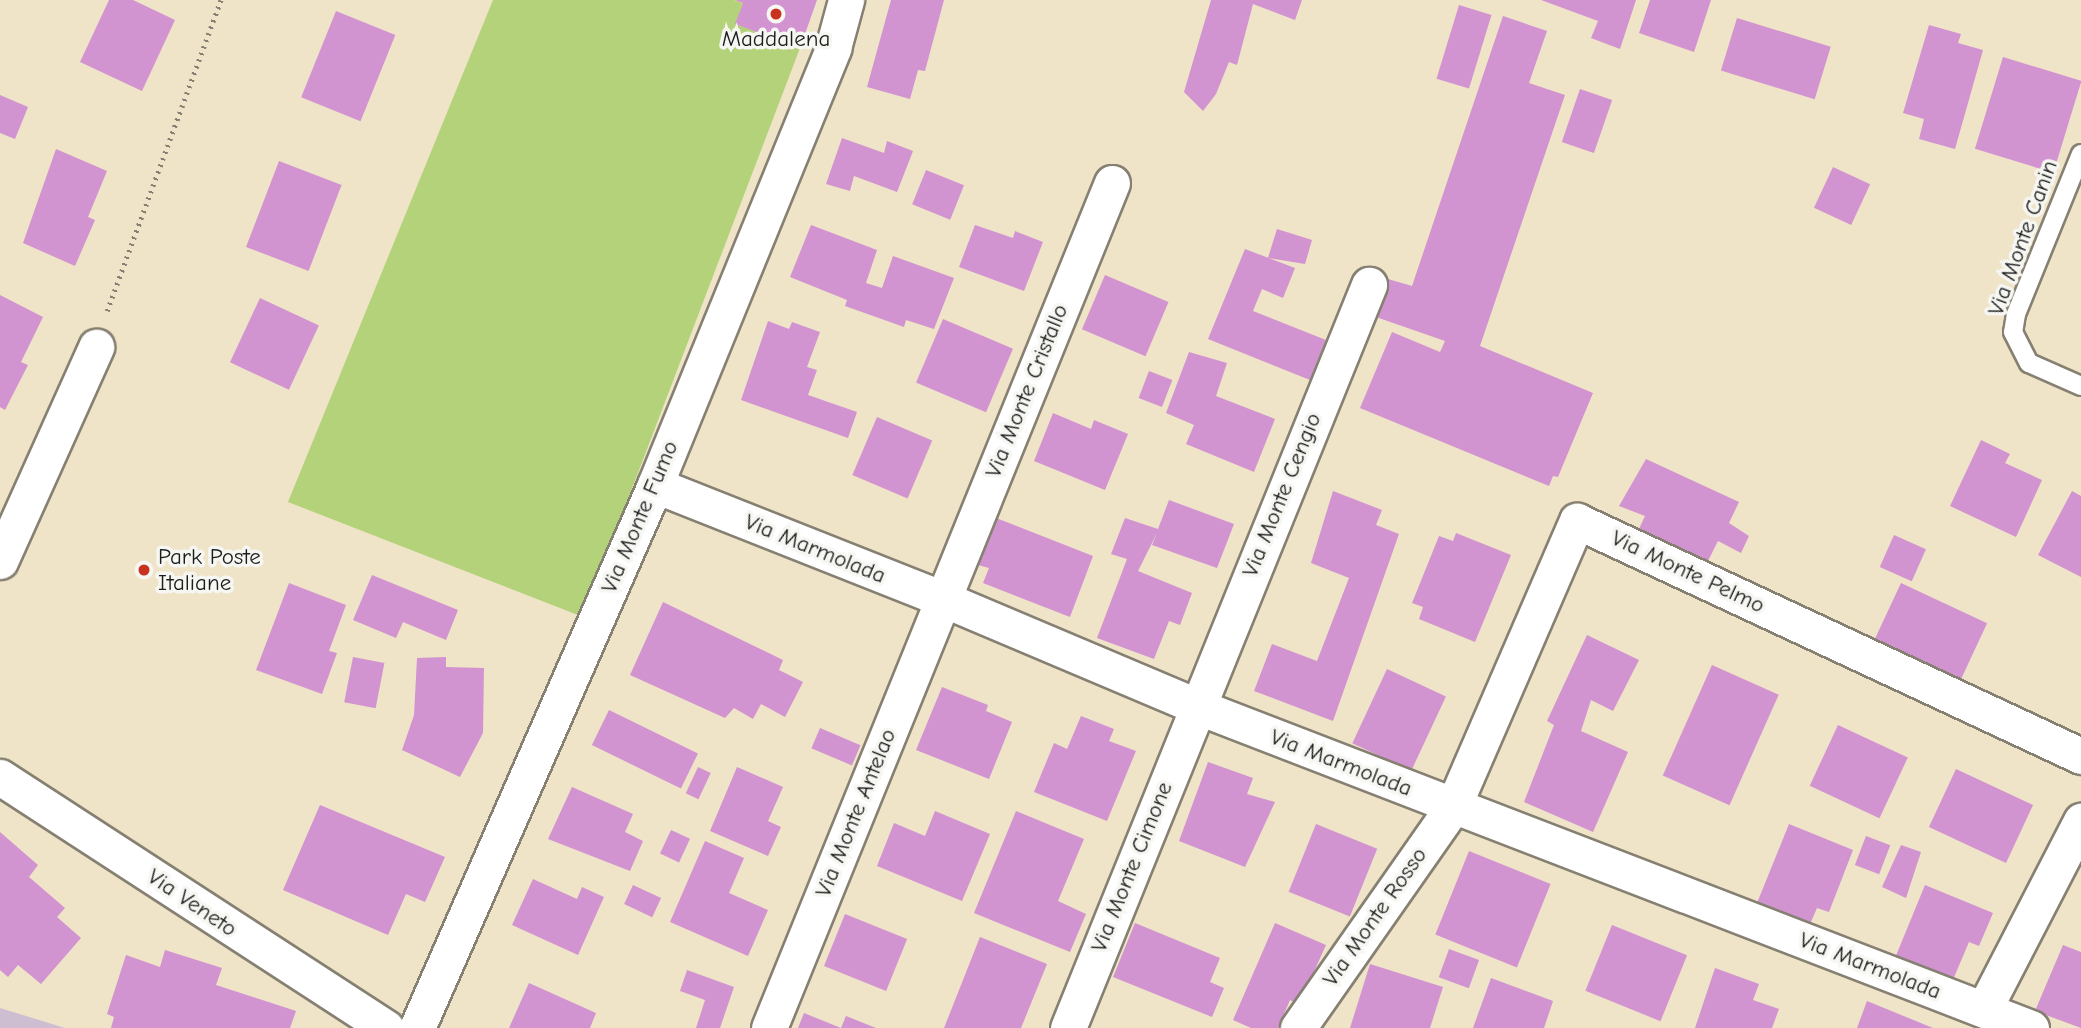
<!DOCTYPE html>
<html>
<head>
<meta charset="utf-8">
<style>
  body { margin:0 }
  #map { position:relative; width:2081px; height:1028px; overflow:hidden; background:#efe3c8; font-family:"Comic Neue",sans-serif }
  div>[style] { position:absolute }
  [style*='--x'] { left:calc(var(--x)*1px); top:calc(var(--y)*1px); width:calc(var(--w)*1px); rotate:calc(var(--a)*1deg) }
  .industrial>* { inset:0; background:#cebed1 }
  .green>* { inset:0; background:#b3d279 }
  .building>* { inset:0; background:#d294d0; transform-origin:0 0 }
  .path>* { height:4.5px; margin-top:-2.25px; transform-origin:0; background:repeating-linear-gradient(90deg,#868072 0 2px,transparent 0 7px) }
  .roads { filter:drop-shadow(2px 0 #868072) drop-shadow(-2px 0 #868072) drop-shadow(0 2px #868072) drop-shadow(0 -2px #868072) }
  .service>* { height:18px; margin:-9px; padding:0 9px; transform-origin:9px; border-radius:9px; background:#fff }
  .minor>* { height:35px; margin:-17.5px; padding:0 17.5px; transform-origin:17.5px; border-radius:17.5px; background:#fff }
  .dots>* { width:19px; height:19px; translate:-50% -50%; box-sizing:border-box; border:4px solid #f6f6f2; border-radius:50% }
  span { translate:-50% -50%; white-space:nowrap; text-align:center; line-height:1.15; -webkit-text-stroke:7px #f6f6f2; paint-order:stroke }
  .poi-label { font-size:23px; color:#1c1c1c }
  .left { translate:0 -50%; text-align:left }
  .street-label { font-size:23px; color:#1c1c1c }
</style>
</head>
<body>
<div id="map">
  <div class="industrial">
    <div style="clip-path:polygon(0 1008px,65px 1028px,0 1028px)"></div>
  </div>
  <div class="green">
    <div style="clip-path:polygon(493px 0,734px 0,743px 3px,736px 24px,800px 48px,583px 617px,288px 502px)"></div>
  </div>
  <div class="building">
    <div style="clip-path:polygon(109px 0,133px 0,175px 20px,142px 91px,80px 62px)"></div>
    <div style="clip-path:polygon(735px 0,817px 0,800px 48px,735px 24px,743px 3px)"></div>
    <div style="clip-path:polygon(891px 0,944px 0,925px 71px,918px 70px,910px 99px,867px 87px)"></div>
    <div style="clip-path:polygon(1211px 0,1302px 0,1295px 20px,1253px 4px,1237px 65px,1229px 62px,1216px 94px,1203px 111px,1184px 92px)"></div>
    <div style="clip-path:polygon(1541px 0,1636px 0,1620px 49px,1591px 38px,1598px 21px)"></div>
    <div style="clip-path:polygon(1650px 0,1711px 0,1694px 52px,1639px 33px)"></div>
    <div style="left:1459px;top:5px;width:34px;height:77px;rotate:17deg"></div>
    <div style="left:336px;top:11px;width:64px;height:93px;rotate:22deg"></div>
    <div style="clip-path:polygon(1503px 16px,1547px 31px,1529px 83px,1565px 95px,1480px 346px,1593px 393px,1558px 477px,1553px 476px,1549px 486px,1360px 408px,1392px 332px,1440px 352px,1445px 341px,1376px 317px,1388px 279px,1412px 286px)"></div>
    <div style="left:1737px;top:18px;width:98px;height:55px;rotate:17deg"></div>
    <div style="clip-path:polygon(1929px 25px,1961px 34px,1958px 43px,1983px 50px,1955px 149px,1919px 139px,1924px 119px,1903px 113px)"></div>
    <div style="left:2003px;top:57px;width:82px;height:96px;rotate:17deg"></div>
    <div style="left:1580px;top:89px;width:34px;height:56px;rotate:19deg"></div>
    <div style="clip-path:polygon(0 95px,28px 107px,15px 139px,0 133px)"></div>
    <div style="clip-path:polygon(842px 138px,884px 153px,887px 141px,913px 151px,897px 192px,854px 176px,850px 191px,826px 184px)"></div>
    <div style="clip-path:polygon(56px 149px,107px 171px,88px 217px,95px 220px,75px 266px,23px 243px)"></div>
    <div style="left:279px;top:161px;width:67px;height:92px;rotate:21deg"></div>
    <div style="left:1833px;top:167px;width:41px;height:45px;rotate:25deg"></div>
    <div style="left:926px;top:170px;width:41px;height:37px;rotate:22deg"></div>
    <div style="clip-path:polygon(811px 225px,877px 250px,866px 283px,882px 288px,893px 256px,954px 278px,934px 329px,906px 320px,904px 327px,845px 306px,847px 300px,790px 277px)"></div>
    <div style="clip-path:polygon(975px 225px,1013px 238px,1015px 231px,1043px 242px,1024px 291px,959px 267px)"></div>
    <div style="clip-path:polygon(1277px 229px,1312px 240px,1305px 264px,1268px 258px)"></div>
    <div style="clip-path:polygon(1245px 249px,1295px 268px,1283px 298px,1262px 289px,1253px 311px,1326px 340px,1310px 380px,1208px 339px)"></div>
    <div style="left:1105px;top:275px;width:69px;height:59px;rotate:23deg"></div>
    <div style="clip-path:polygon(0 295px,43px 317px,21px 362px,28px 365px,5px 410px,0 407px)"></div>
    <div style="left:260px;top:298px;width:65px;height:71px;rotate:25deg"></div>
    <div style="left:943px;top:319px;width:76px;height:69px;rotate:23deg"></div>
    <div style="clip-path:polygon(768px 321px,789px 329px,792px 322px,820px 332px,807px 367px,817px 370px,808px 395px,857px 412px,848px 438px,741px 400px)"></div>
    <div style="clip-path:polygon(1189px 352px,1227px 363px,1216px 396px,1275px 419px,1254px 472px,1186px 444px,1194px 425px,1166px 413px)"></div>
    <div style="left:1149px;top:371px;width:25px;height:29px;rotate:21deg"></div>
    <div style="clip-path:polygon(1053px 413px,1091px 429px,1094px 420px,1128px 434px,1105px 490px,1034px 461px)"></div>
    <div style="left:877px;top:417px;width:60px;height:63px;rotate:23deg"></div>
    <div style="clip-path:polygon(1981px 440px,2010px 454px,2005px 463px,2042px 480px,2016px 537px,1950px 506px)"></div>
    <div style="clip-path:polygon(1646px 459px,1739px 502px,1729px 523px,1749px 536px,1741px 553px,1718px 541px,1707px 563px,1638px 531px,1645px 516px,1619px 506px)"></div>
    <div style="clip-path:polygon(1333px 491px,1382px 510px,1376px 525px,1399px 534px,1333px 721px,1254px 691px,1272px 644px,1317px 661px,1349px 578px,1311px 563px)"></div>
    <div style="clip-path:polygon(2072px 491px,2081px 496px,2081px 577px,2038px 555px)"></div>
    <div style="clip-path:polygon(1169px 500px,1234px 524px,1217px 568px,1152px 545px,1157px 533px,1138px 571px,1192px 593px,1180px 625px,1169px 621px,1154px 659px,1097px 638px,1127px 559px,1111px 554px,1125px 518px,1158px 529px)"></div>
    <div style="clip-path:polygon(996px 518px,1093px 556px,1070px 617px,983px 583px,989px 568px,978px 565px)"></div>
    <div style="clip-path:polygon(1456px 533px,1511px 555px,1475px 642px,1419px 619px,1423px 607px,1412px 603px,1439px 536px,1453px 541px)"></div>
    <div style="left:1894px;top:535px;width:35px;height:35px;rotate:24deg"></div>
    <div style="clip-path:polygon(372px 575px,458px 610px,446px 640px,403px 622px,396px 638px,353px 620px)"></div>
    <div style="clip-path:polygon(289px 583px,346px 605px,329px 651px,337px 653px,322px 694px,256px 670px)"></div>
    <div style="left:1901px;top:583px;width:95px;height:71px;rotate:25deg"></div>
    <div style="clip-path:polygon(663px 602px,783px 660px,779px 670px,803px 682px,785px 717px,761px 704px,753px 719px,734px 708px,725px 718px,630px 675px)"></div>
    <div style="clip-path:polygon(1587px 635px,1639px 660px,1613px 711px,1591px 700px,1581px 731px,1628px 752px,1593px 832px,1524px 802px,1554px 725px,1547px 721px)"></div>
    <div style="left:353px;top:657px;width:32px;height:46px;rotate:11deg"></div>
    <div style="clip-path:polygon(446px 657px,446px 667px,484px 668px,483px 733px,460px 777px,402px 750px,414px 715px,417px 658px)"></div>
    <div style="left:1712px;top:665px;width:73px;height:121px;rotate:24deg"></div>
    <div style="left:1387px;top:669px;width:65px;height:82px;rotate:25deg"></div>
    <div style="clip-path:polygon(942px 687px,988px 705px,986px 711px,1012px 722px,989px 779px,916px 750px)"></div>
    <div style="left:609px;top:710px;width:99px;height:39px;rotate:26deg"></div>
    <div style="clip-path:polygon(1081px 716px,1114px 729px,1109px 741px,1136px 751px,1107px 821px,1034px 792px,1054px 743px,1067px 749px)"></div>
    <div style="left:1838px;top:725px;width:77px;height:67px;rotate:25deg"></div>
    <div style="left:820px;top:728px;width:44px;height:22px;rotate:23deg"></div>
    <div style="clip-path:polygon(1208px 762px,1253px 778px,1247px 794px,1275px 802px,1245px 867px,1179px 841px)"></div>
    <div style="left:698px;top:767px;width:14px;height:29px;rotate:25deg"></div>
    <div style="clip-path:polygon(737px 767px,783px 787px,768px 821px,781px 827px,768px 856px,710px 831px)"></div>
    <div style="left:1956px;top:769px;width:85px;height:64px;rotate:25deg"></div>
    <div style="clip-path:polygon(572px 787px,633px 814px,625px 832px,643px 841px,630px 871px,548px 839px)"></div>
    <div style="clip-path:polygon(320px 805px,445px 857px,425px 902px,406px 894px,388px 935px,283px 890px)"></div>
    <div style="clip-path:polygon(935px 811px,990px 834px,962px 901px,877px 866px,894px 823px,925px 836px)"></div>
    <div style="clip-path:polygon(1016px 811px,1084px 839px,1058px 901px,1086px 914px,1070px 952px,974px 913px)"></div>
    <div style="left:1316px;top:824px;width:66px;height:73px;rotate:22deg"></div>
    <div style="clip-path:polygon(1789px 824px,1853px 850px,1829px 912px,1817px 908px,1810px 924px,1757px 903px)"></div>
    <div style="left:671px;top:830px;width:21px;height:26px;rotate:25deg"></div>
    <div style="clip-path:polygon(0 832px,38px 865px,29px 877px,65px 908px,57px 917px,81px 938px,41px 984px,18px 965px,8px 977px,0 970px)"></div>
    <div style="left:1866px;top:836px;width:26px;height:31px;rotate:21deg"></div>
    <div style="clip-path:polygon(705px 841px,744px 858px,729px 893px,768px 910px,748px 956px,670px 922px)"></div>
    <div style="clip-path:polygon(1901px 845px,1921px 852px,1906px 898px,1882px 887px)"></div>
    <div style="left:1469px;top:851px;width:88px;height:90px;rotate:22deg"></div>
    <div style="clip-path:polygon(533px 879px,577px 899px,582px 887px,604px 897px,578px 955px,512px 925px)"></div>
    <div style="left:633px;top:885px;width:31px;height:21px;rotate:25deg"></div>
    <div style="clip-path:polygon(1925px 885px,1993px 913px,1979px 946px,1969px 942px,1952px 982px,1895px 958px)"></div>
    <div style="left:845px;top:914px;width:67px;height:56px;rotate:22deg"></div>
    <div style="clip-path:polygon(1135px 923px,1220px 958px,1210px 982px,1224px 988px,1212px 1017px,1113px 977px)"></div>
    <div style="clip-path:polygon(1275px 923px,1326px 945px,1299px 1005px,1290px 1000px,1278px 1028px,1251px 1028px,1233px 1020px)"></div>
    <div style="left:1612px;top:925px;width:81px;height:71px;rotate:22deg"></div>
    <div style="clip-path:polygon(980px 937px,1047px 964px,1021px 1028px,944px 1028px)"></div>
    <div style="clip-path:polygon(2063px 945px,2081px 952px,2081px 1028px,2035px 1011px)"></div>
    <div style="left:1449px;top:949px;width:32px;height:30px;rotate:20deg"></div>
    <div style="clip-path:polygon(165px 950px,222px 968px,216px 985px,296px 1011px,290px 1028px,111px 1028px,114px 1017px,107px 1014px,126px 955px,160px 967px)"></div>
    <div style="clip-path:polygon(1370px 964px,1443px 987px,1430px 1028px,1350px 1028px)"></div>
    <div style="clip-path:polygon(1715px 968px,1759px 984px,1753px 1000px,1779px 1009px,1772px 1028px,1695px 1028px)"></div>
    <div style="clip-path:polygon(687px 970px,734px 987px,720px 1028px,696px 1028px,705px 1000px,680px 991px)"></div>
    <div style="clip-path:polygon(1491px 978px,1553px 1001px,1544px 1028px,1473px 1028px)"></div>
    <div style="clip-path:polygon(529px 983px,596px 1013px,590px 1028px,509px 1028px)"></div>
    <div style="clip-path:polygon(1867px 1001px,1933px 1028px,1857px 1028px)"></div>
    <div style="clip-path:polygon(804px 1013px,841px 1028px,798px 1028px)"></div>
    <div style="clip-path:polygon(846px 1016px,876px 1028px,841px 1028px)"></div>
  </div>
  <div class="path">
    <div style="--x:107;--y:311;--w:331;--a:-69.9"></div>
  </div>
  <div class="roads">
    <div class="service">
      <div style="--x:2081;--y:154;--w:173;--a:112.1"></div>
      <div style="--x:2016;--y:314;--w:18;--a:99"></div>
      <div style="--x:2013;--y:332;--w:35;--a:63"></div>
      <div style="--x:2029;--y:363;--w:57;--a:23.9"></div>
    </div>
    <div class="minor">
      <div style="--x:655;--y:485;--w:310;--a:21.6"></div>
      <div style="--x:943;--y:599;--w:275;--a:22.9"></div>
      <div style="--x:1196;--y:706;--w:895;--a:21.09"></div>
      <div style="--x:0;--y:561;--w:235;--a:-65.8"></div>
      <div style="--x:0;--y:777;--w:460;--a:33"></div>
      <div style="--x:1984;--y:1009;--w:212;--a:-62.7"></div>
      <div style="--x:417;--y:1028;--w:593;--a:-66.33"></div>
      <div style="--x:655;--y:485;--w:472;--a:-67.8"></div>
      <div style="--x:833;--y:48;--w:50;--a:-74.8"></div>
      <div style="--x:769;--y:1028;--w:912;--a:-67.91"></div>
      <div style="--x:1068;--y:1028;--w:802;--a:-67.95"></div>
      <div style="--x:1298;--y:1028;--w:270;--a:-55"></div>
      <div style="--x:1453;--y:807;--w:312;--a:-66.6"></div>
      <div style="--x:1577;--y:521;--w:556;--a:25"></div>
    </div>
  </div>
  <div class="dots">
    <div style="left:776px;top:14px;background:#c8321e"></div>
    <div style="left:144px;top:570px;background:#c8321e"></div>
  </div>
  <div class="poi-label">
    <span style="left:776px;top:39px">Maddalena</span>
    <span class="left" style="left:158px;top:570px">Park Poste<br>Italiane</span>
  </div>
  <div class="street-label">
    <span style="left:2023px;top:238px;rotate:-70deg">Via Monte Canin</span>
    <span style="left:1027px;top:391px;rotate:-68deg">Via Monte Cristallo</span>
    <span style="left:1282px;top:495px;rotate:-68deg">Via Monte Cengio</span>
    <span style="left:640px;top:517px;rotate:-67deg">Via Monte Fumo</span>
    <span style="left:815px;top:549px;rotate:22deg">Via Marmolada</span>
    <span style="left:1688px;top:572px;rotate:25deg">Via Monte Pelmo</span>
    <span style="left:1341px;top:763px;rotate:21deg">Via Marmolada</span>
    <span style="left:856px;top:813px;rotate:-68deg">Via Monte Antelao</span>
    <span style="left:1132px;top:867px;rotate:-68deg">Via Monte Cimone</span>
    <span style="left:192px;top:903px;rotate:34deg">Via Veneto</span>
    <span style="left:1375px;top:917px;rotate:-55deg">Via Monte Rosso</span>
    <span style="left:1870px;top:966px;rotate:21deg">Via Marmolada</span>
  </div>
</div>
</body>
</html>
